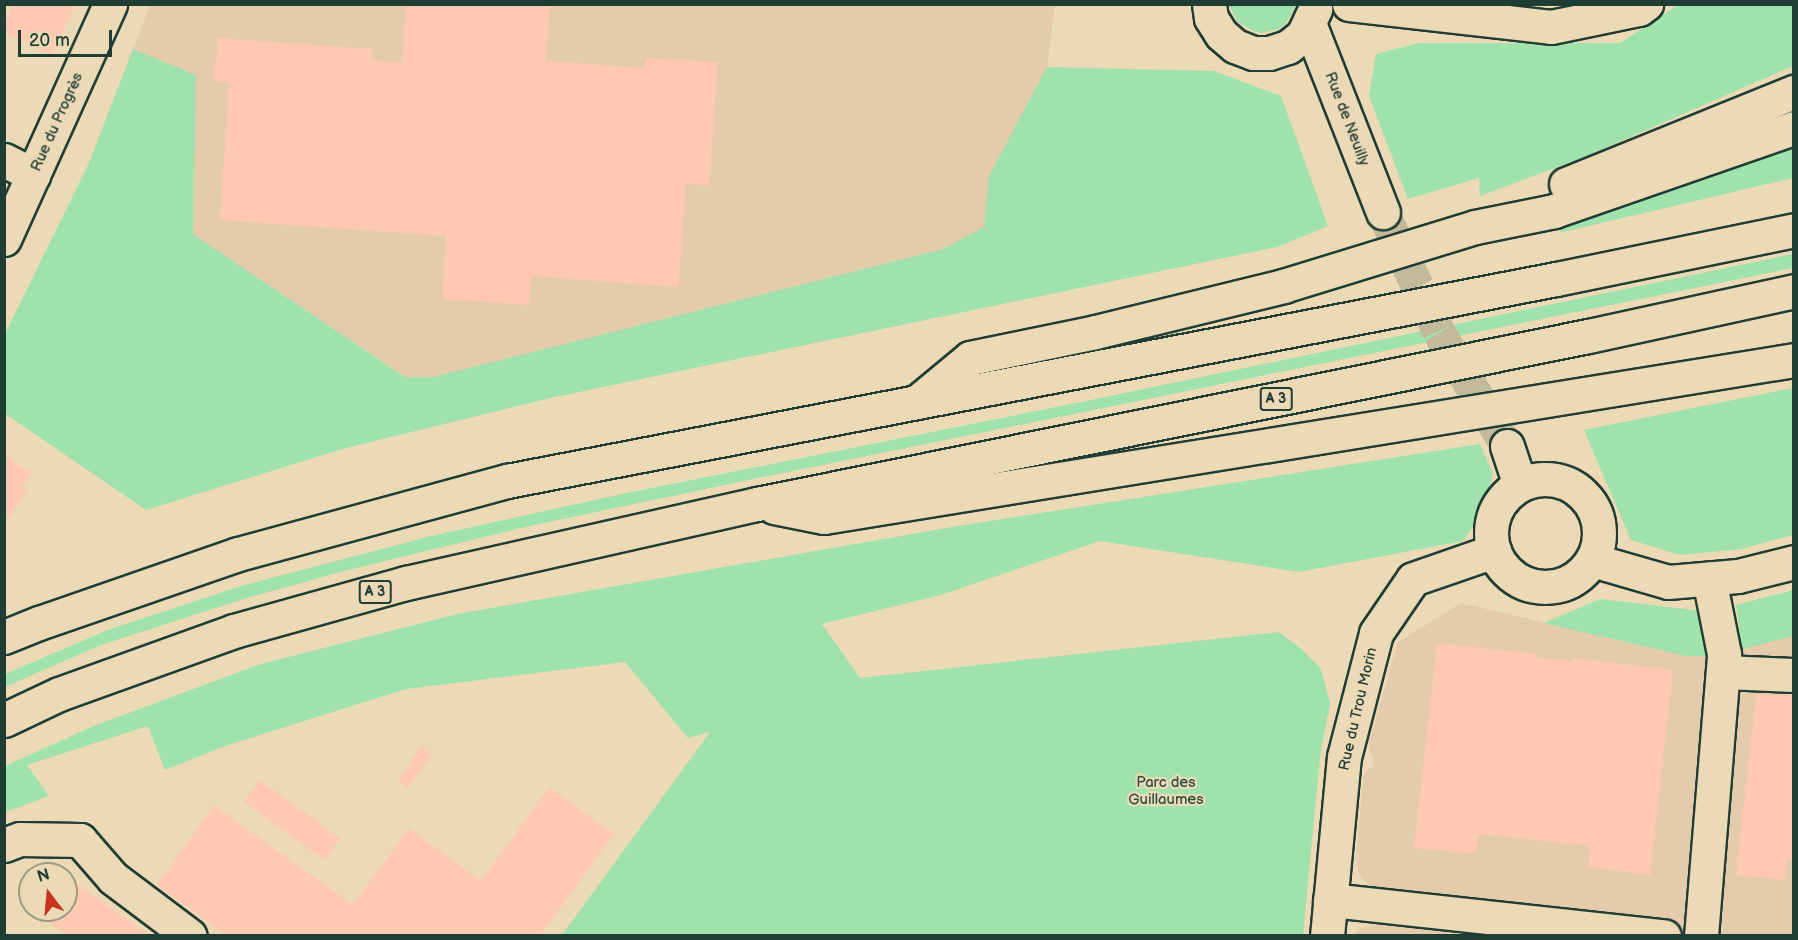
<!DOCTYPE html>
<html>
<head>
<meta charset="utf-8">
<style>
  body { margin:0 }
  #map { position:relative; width:1798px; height:940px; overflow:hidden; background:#ecd9b6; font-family:"Balsamiq Sans",sans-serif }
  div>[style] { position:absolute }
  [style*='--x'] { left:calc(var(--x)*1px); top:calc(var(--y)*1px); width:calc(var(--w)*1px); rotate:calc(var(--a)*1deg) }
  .built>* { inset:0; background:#e4cbac }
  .green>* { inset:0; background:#a0e2ac }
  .building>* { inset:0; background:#fec8b1; transform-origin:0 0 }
  .minor-tunnel>* { height:33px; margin-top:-16.5px; transform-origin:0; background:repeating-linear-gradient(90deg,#c3ba9c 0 33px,transparent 0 49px) }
  .roads { filter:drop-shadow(2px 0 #1f3d34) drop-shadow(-2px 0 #1f3d34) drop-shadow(0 2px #1f3d34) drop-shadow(0 -2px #1f3d34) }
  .minor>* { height:33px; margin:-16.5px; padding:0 16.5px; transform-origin:16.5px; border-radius:16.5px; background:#ecd9b6 }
  .minor>.ring { margin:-16.5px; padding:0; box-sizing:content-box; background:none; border:33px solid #ecd9b6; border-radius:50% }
  .highway>* { height:33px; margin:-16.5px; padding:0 16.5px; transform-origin:16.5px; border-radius:16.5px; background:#ecd9b6 }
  span { translate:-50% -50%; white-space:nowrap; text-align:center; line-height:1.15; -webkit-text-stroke:4.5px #ecd9b6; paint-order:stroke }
  .shield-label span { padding:2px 4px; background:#ecd9b6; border:2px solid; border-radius:4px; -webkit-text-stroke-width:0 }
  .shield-label { font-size:14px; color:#1f3d34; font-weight:700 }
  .street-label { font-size:15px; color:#1f3d34 }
  .park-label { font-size:15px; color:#2c4e40 }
  .frame { position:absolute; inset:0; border:6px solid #1f3d34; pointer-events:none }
  .north { position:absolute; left:18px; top:862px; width:60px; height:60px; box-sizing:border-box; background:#ecd9b6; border:2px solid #9a9b82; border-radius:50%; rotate:344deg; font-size:16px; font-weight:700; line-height:24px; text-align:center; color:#1f3d34 }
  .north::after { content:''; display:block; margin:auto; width:21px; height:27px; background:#c8321e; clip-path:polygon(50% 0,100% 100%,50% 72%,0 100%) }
  .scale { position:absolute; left:18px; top:30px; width:94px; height:27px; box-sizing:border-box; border:3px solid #1f3d34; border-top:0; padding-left:8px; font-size:18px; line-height:21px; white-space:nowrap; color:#1f3d34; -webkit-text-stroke:4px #ecd9b6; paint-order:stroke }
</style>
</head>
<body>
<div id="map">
  <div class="built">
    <div style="clip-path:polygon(150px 5px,1055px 5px,1028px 216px,938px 251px,430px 394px,89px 163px)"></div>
    <div style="clip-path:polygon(1461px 603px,1686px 656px,1724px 654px,1793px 634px,1793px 935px,1352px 936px,1360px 929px,1379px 923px,1382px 889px,1370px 886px,1360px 876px,1356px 861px,1363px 778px,1367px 769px,1373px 768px,1374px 757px,1371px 756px,1369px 743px,1398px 642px)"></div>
  </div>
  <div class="green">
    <div style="clip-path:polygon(1229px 5px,1229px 4px,1296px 5px,1286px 23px,1279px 29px,1261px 33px,1253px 31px,1238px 22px)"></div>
    <div style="clip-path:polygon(1678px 5px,1793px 5px,1793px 66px,1582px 158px,1480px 196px,1479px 178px,1408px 199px,1369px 96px,1376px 54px,1419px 43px,1620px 43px)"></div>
    <div style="clip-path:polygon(133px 49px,196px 75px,193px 234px,405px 377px,433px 377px,943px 249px,984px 227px,989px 176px,1047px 67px,1214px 71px,1281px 96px,1328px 226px,1277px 247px,555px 397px,342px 449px,146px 510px,4px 413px,5px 334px,89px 163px)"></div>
    <div style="clip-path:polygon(1793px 138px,1793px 178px,1559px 233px,1568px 221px)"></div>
    <div style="clip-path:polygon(1793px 254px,1793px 268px,758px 478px,525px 527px,348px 570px,250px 597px,101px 645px,5px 687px,5px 674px,108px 630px,241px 586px,431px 536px,622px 494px,1091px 400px)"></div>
    <div style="clip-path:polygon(1793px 388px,1793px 535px,1741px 549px,1680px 555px,1631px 540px,1584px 430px)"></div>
    <div style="clip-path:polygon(1480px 444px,1493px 474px,1485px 510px,1463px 541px,1299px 572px,1100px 541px,941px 595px,822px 624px,860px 678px,1279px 632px,1299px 647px,1321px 669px,1330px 703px,1320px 757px,1303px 935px,562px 935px,710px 732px,688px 738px,625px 662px,406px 689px,225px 746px,165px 770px,148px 726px,27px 765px,49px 796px,5px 812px,5px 766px,96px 725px,261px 664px,457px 614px,952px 527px)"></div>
    <div style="clip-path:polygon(1793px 590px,1793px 636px,1742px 649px,1736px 605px)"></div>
    <div style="clip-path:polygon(1600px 599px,1703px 611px,1716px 656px,1686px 656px,1544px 623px)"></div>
  </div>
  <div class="building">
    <div style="clip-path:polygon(14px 4px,75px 4px,52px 55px,4px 32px,4px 25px)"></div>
    <div style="clip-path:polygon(406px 4px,550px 4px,546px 61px,645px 68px,645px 58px,718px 62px,709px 185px,686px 184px,678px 287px,531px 276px,529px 305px,442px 299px,446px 236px,220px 220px,229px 82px,214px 81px,218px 38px,373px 49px,372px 60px,402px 63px)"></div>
    <div style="clip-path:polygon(5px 450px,8px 452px,6px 456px,32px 474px,22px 488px,27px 492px,8px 519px,4px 516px)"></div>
    <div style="clip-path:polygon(1437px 643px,1537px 654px,1537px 658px,1573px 661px,1573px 658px,1673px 670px,1650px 875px,1588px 867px,1590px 846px,1478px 834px,1476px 854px,1414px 848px)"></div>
    <div style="clip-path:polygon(1756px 694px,1794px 695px,1794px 859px,1787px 859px,1785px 880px,1736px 875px)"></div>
    <div style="clip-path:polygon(421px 746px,432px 755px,408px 788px,398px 781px)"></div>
    <div style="left:260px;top:780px;width:99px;height:27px;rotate:36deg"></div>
    <div style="clip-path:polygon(549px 787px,614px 834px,540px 936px,227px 936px,157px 885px,214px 805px,353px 905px,409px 828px,481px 881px)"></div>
    <div style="clip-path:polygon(74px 882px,150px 936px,69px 936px,47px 920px,54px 910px,66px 910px,66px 893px)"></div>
  </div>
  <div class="minor-tunnel">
    <div style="--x:1383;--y:212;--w:132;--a:65"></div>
    <div style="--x:1439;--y:332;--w:133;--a:59.2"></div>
  </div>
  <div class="roads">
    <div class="minor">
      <div style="--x:1209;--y:4;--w:14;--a:82"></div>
      <div style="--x:1211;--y:18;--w:19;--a:58"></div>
      <div style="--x:1221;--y:34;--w:18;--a:41"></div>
      <div style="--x:1235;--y:46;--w:19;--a:21"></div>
      <div style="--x:1253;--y:53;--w:16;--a:0"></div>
      <div style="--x:1269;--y:53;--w:20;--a:-18"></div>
      <div style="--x:1288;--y:47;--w:19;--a:-39"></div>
      <div style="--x:1303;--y:35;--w:29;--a:-65"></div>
      <div style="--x:1349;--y:4;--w:203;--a:6.5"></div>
      <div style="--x:1551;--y:27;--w:90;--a:-11.6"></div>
      <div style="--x:1639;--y:9;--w:9;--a:-36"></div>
      <div style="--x:1310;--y:26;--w:200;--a:68.6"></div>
      <div style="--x:4;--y:160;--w:33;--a:27"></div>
      <div style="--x:4;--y:239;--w:258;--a:-65.7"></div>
      <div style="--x:1507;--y:446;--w:41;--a:71.6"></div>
      <div class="ring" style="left:1491px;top:479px;width:75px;height:75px"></div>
      <div style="--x:1592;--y:560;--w:79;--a:16.1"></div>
      <div style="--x:1668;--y:582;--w:70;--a:-4.9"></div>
      <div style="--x:1738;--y:576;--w:58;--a:-14"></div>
      <div style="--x:1723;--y:672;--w:71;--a:2.4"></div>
      <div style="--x:4;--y:845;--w:17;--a:-21"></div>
      <div style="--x:20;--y:839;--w:60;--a:1"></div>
      <div style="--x:80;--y:840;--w:50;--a:49"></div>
      <div style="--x:113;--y:878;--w:96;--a:37"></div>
      <div style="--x:1330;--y:900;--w:336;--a:6.2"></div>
      <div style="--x:1327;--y:936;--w:180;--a:-84.6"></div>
      <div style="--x:1344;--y:757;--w:128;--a:-75.5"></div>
      <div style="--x:1376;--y:633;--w:65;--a:-55.6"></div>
      <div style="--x:1413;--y:579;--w:86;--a:-19.1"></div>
      <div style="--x:1701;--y:936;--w:283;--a:-85.3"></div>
      <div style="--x:1724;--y:654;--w:77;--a:-101.2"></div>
    </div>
    <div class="highway">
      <div style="--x:1566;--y:184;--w:246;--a:-22"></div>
      <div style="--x:917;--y:402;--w:69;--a:-39.7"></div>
      <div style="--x:970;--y:358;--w:128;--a:-11.7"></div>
      <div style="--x:1095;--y:332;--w:194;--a:-13.7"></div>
      <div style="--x:1283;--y:286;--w:201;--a:-17.1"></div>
      <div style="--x:1475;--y:227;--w:81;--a:-11.4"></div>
      <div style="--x:1554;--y:211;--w:254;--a:-19.1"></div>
      <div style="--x:774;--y:507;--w:51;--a:11.3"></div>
      <div style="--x:824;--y:517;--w:983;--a:-9.19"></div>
      <div style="--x:4;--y:637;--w:38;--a:-22"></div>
      <div style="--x:39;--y:623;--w:211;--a:-19.1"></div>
      <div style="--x:238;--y:554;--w:279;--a:-15.2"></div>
      <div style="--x:507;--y:481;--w:1068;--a:-10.9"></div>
      <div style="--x:1556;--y:279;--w:243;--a:-11.6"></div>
      <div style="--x:4;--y:720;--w:61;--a:-25.3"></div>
      <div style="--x:59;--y:694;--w:186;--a:-19.8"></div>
      <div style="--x:234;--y:631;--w:179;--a:-15.6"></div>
      <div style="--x:406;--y:583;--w:360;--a:-12.7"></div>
      <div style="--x:757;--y:504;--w:848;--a:-11.43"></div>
      <div style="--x:1588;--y:336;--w:211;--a:-12.3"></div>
    </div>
  </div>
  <div class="shield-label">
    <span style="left:1276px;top:399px">A 3</span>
    <span style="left:375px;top:592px">A 3</span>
  </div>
  <div class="street-label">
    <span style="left:1347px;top:119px;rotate:69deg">Rue de Neuilly</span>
    <span style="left:57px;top:122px;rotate:-66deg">Rue du Progrès</span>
    <span style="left:1358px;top:709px;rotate:-77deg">Rue du Trou Morin</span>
  </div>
  <div class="park-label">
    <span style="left:1166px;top:791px">Parc des<br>Guillaumes</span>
  </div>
  <div class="frame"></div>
  <div class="north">N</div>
  <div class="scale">20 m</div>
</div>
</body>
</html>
